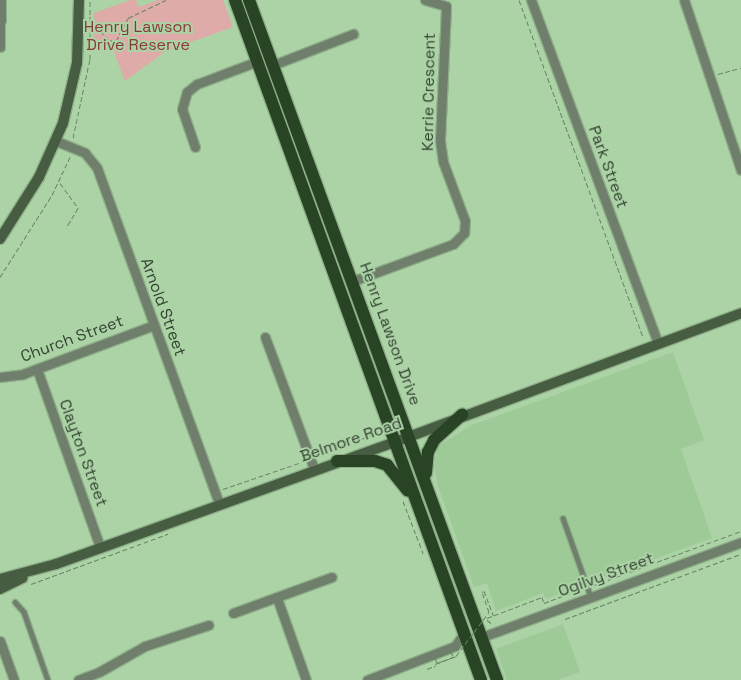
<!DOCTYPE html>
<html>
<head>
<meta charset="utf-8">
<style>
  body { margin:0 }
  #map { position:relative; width:741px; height:680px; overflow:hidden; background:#acd3a6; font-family:"Space Grotesk",sans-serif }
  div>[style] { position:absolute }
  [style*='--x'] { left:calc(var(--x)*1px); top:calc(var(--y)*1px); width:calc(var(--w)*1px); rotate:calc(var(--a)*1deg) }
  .built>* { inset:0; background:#9eca97 }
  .green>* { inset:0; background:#deaba8 }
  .path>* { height:1px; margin-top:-0.5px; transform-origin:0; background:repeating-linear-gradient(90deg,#698466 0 5px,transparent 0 7.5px) }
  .roads { filter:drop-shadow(1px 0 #8fb08a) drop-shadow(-1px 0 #8fb08a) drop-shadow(0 1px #8fb08a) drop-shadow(0 -1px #8fb08a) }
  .lane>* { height:4.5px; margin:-2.25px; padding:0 2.25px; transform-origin:2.25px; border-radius:2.25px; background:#6f7f6c }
  .street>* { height:9px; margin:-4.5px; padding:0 4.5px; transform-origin:4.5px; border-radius:4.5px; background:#6f7f6c }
  .secondary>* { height:10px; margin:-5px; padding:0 5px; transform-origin:5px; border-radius:5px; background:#465d42 }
  .primary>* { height:12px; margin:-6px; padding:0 6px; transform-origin:6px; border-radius:6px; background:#284424 }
  .path-bridge>* { height:1px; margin-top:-0.5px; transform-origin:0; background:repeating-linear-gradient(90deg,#698466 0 5px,transparent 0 7.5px) }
  span { translate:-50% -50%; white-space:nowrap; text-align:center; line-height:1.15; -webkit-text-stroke:4px #acd3a6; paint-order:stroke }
  .park-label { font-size:16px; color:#8b383a }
  .street-label { font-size:16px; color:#324230 }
</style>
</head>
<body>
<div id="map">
  <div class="built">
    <div style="clip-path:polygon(673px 352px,704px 440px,681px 449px,712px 538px,546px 599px,543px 593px,496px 611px,487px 583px,474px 587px,438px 486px,434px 464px,438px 446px,472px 425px)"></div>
    <div style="clip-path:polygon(563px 624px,580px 672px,558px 680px,507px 680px,496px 649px)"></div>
  </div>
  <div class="green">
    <div style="clip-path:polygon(130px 0,136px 0,139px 7px,158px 0,223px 0,233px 27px,166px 51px,125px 81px,111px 44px,93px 50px,94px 13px)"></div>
  </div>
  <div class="path">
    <div style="--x:519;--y:0;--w:359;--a:69.8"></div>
    <div style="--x:91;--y:19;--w:27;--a:51"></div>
    <div style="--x:108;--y:40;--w:8;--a:7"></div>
    <div style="--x:116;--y:41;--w:26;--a:-62"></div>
    <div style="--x:128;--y:18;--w:42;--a:-25.3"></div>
    <div style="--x:718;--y:74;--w:24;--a:-15"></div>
    <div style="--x:73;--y:138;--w:81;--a:-77.9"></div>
    <div style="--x:90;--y:59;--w:59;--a:-90"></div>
    <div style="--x:60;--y:183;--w:31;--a:54"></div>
    <div style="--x:78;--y:208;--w:23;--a:121"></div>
    <div style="--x:0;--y:277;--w:97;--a:-57.6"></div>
    <div style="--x:52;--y:195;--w:42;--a:-64.7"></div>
    <div style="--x:318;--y:456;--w:66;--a:-21.5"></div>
    <div style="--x:223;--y:489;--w:83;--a:-18.9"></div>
    <div style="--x:403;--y:501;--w:56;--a:69"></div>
    <div style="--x:31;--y:584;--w:146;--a:-20.1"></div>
    <div style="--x:594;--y:585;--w:157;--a:-20.2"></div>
    <div style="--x:489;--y:612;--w:21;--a:-109"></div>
    <div style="--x:482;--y:592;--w:2;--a:-27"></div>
    <div style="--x:484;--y:591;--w:26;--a:69"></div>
    <div style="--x:487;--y:618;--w:59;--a:-20.9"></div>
    <div style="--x:542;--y:597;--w:6;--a:72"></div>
    <div style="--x:544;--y:603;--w:40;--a:-21"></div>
    <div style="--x:565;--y:619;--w:188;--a:-20.3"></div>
    <div style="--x:487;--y:620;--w:5;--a:37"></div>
    <div style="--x:435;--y:664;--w:19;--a:-21"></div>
    <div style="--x:427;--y:669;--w:9;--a:-21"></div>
  </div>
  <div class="roads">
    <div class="lane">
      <div style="--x:563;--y:518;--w:84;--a:70.5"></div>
      <div style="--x:15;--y:602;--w:13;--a:48"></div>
      <div style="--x:24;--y:612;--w:72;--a:70.6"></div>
    </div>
    <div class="street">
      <div style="--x:531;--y:0;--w:366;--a:69.7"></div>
      <div style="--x:684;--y:0;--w:179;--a:71.5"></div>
      <div style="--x:0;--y:47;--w:47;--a:-88.8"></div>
      <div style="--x:273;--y:65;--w:86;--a:-21.2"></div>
      <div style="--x:56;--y:141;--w:31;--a:22"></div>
      <div style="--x:85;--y:153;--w:19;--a:51"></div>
      <div style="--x:97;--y:168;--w:357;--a:70"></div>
      <div style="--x:195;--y:147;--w:40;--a:-108.9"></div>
      <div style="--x:182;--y:109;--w:18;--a:-74"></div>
      <div style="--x:187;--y:92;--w:13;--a:-39"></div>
      <div style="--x:197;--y:84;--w:65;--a:-20.7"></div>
      <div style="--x:353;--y:281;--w:107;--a:-20.3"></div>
      <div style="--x:453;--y:244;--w:16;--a:-45"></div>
      <div style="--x:464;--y:233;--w:12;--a:-85"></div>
      <div style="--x:465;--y:221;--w:63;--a:-110.4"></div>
      <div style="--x:443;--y:162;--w:22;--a:-98"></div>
      <div style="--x:440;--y:140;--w:134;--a:-87.4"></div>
      <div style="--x:446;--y:6;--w:22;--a:-164"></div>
      <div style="--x:265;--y:337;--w:141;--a:69.6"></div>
      <div style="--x:37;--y:369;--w:189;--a:70.5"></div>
      <div style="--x:0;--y:377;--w:23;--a:-7"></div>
      <div style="--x:23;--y:374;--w:140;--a:-20.5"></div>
      <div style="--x:277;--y:598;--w:87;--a:70.5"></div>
      <div style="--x:233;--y:613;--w:105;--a:-20"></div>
      <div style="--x:482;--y:637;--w:276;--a:-20.1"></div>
      <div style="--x:0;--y:641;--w:41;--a:70.3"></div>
      <div style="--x:78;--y:680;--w:22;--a:-21"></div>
      <div style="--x:99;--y:672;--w:53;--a:-29.5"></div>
      <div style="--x:145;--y:646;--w:67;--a:-18.2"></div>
      <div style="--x:367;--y:680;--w:94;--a:-21.1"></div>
      <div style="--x:455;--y:646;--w:16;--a:-55"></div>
    </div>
    <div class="secondary">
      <div style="--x:0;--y:239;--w:73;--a:-57.8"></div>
      <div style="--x:39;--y:177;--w:59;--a:-66"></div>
      <div style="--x:63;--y:123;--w:62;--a:-76.9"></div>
      <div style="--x:77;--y:63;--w:63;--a:-88.2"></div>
      <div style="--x:0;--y:579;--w:58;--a:-15"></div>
      <div style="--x:56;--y:564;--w:360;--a:-19.8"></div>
      <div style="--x:395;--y:442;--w:369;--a:-20.4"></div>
      <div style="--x:0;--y:589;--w:25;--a:-26"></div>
    </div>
    <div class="primary">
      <div style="--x:235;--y:0;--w:723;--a:70.11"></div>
      <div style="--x:249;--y:0;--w:724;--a:69.96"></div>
      <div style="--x:337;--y:461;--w:38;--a:0"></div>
      <div style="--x:375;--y:461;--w:13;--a:18"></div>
      <div style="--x:387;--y:465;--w:33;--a:51"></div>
      <div style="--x:426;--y:473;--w:21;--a:-85"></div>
      <div style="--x:428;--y:452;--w:13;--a:-63"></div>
      <div style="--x:434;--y:440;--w:38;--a:-42"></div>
    </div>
  </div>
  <div class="path-bridge">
    <div style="--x:453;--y:656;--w:4;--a:-117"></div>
    <div style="--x:451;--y:652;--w:17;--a:159"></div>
    <div style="--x:435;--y:658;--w:5;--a:68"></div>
    <div style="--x:437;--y:663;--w:20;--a:-20"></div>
    <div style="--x:456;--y:656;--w:55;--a:-53.1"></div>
  </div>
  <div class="park-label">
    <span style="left:138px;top:36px">Henry Lawson<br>Drive Reserve</span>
  </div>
  <div class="street-label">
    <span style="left:429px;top:92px;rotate:-89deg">Kerrie Crescent</span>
    <span style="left:608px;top:167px;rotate:70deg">Park Street</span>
    <span style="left:163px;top:307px;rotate:70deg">Arnold Street</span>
    <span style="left:390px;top:334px;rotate:70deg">Henry Lawson Drive</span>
    <span style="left:72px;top:339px;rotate:-20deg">Church Street</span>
    <span style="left:351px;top:440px;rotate:-19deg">Belmore Road</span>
    <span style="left:83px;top:453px;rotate:70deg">Clayton Street</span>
    <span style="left:606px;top:575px;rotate:-20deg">Ogilvy Street</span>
  </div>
</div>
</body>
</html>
